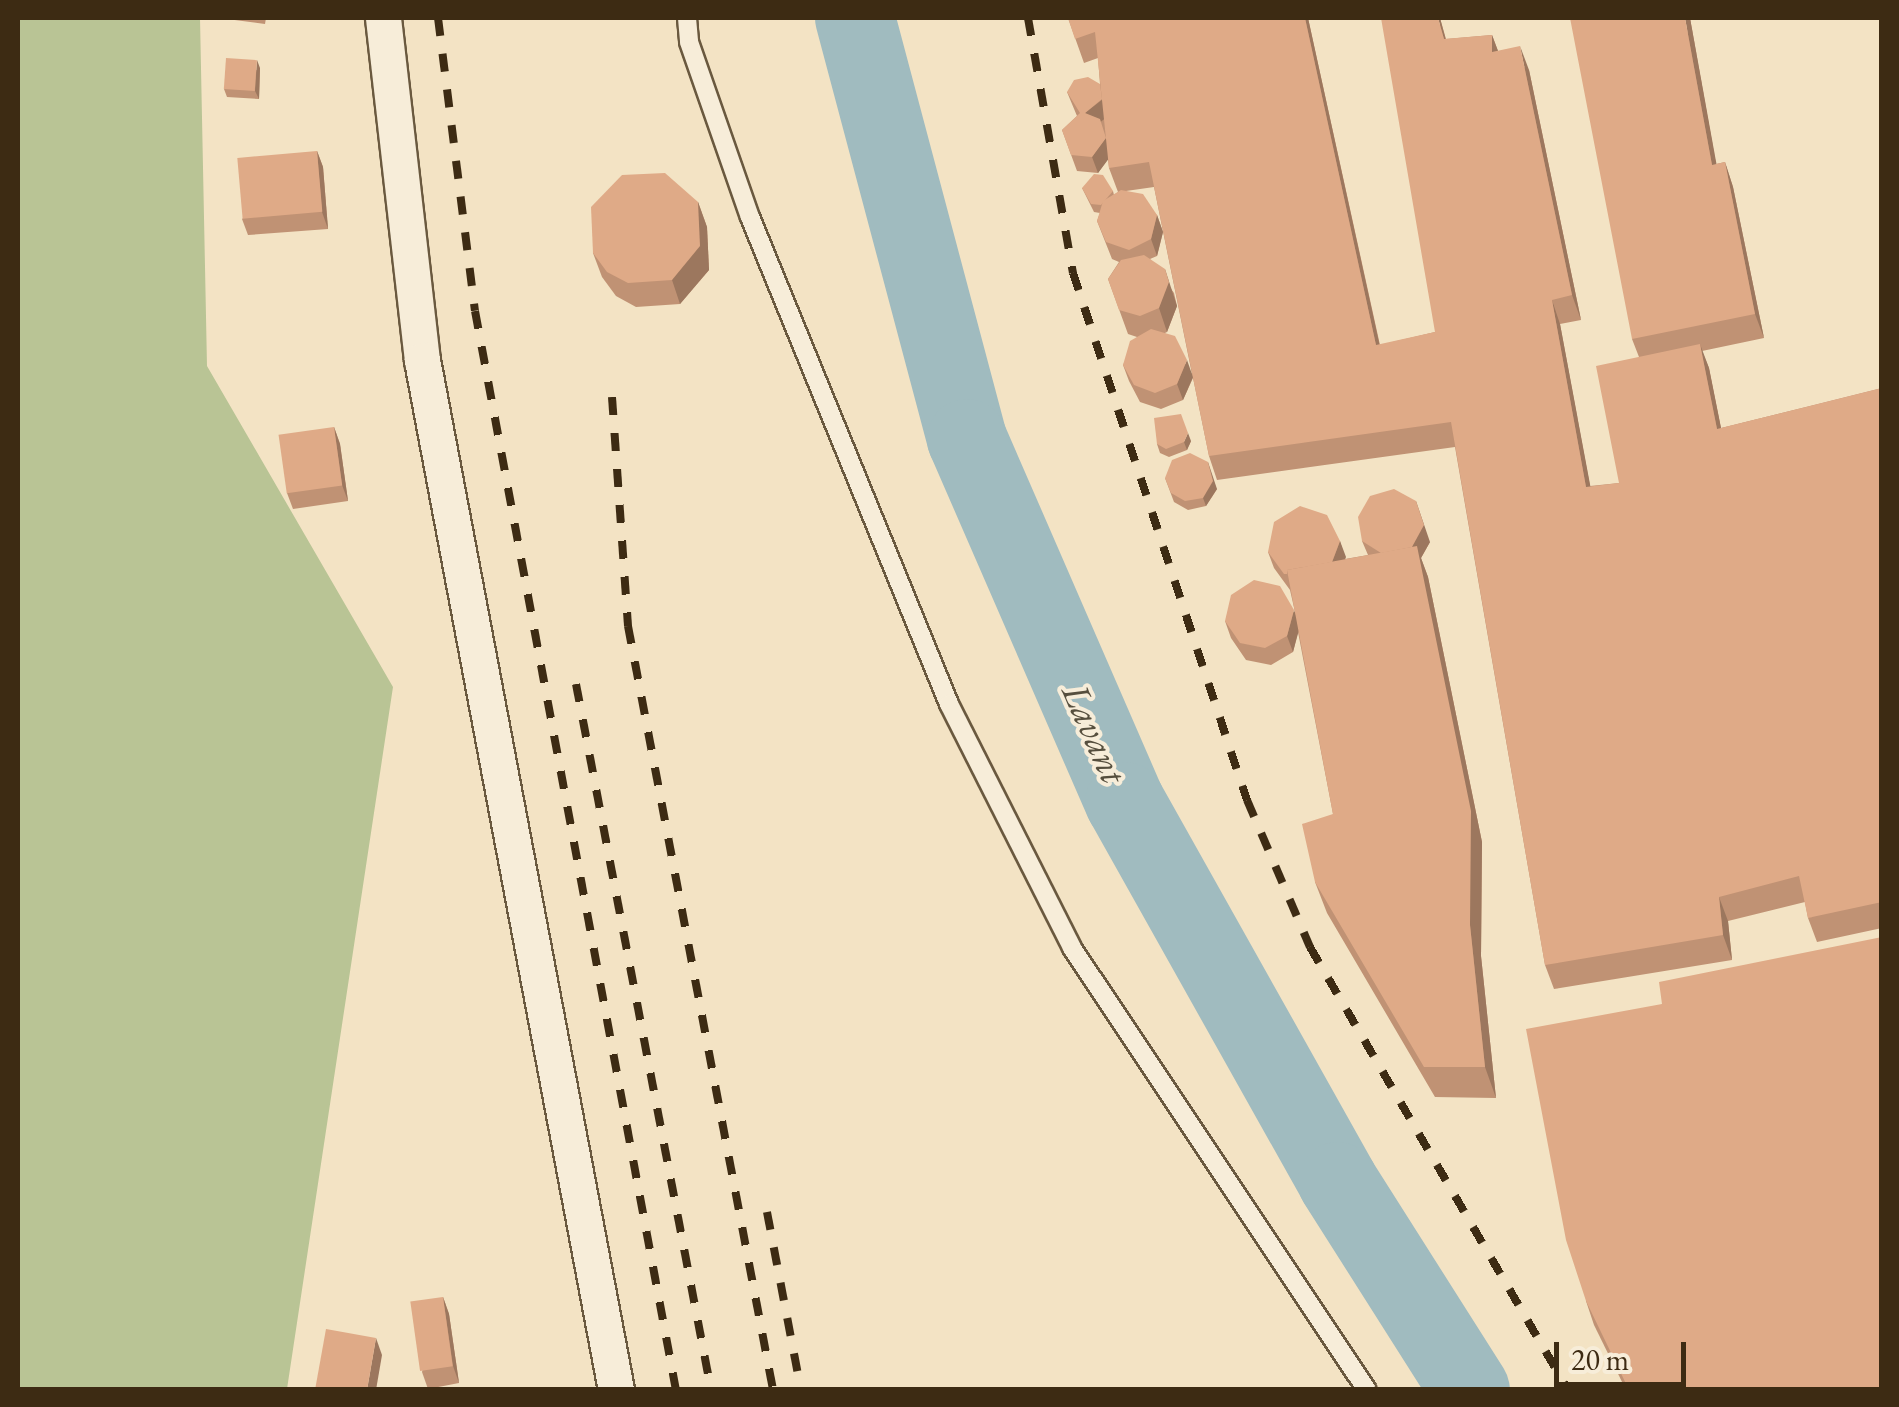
<!DOCTYPE html>
<html>
<head>
<meta charset="utf-8">
<style>
  body { margin:0 }
  #map { position:relative; width:1899px; height:1407px; overflow:hidden; background:#f3e3c4; font-family:"EB Garamond",serif }
  div>[style] { position:absolute }
  [style*='--x'] { left:calc(var(--x)*1px); top:calc(var(--y)*1px); width:calc(var(--w)*1px); rotate:calc(var(--a)*1deg) }
  .green>* { inset:0; background:#b9c495 }
  .river>* { height:80px; margin:-40px; padding:0 40px; transform-origin:40px; border-radius:40px; background:#a0bbbf }
  .roads { filter:drop-shadow(2px 0 #6a593f) drop-shadow(-2px 0 #6a593f) drop-shadow(0 2px #6a593f) drop-shadow(0 -2px #6a593f) }
  .service>* { height:18px; margin:-9px; padding:0 9px; transform-origin:9px; border-radius:9px; background:#f7edd9 }
  .minor>* { height:35px; margin:-17.5px; padding:0 17.5px; transform-origin:17.5px; border-radius:17.5px; background:#f7edd9 }
  .rail>* { height:8px; margin-top:-4px; transform-origin:0; background:repeating-linear-gradient(90deg,#3d2b13 0 18px,transparent 0 36px) }
  .wall>* { inset:0; background:#c09274 }
  .shaded-wall>* { inset:0; background:#9c775e }
  .building>* { inset:0; background:#dfaa87; transform-origin:0 0 }
  span { translate:-50% -50%; white-space:nowrap; text-align:center; line-height:1.15; -webkit-text-stroke:8px #f7edd9; paint-order:stroke }
  .water-label { font-size:38px; color:#564f3e; font-style:italic }
  .frame { position:absolute; inset:0; border:20px solid #3d2b13; pointer-events:none }
  .scale { position:absolute; left:1554px; top:1342px; width:132px; height:45px; box-sizing:border-box; border:5px solid #3d2b13; border-top:0; padding-left:12px; font-size:30px; line-height:35px; white-space:nowrap; color:#3d2b13; -webkit-text-stroke:8px #f7edd9; paint-order:stroke }
</style>
</head>
<body>
<div id="map">
  <div class="green">
    <div style="clip-path:polygon(18px 18px,200px 18px,207px 366px,393px 687px,287px 1389px,18px 1389px)"></div>
  </div>
  <div class="river">
    <div style="--x:855;--y:18;--w:436;--a:75.1"></div>
    <div style="--x:967;--y:439;--w:396;--a:66.5"></div>
    <div style="--x:1125;--y:802;--w:436;--a:60.7"></div>
    <div style="--x:1338;--y:1182;--w:246;--a:57.6"></div>
  </div>
  <div class="roads">
    <div class="service">
      <div style="--x:687;--y:18;--w:24;--a:85"></div>
      <div style="--x:689;--y:42;--w:185;--a:70.8"></div>
      <div style="--x:750;--y:217;--w:526;--a:67.77"></div>
      <div style="--x:949;--y:704;--w:273;--a:63.2"></div>
      <div style="--x:1072;--y:948;--w:531;--a:56.28"></div>
    </div>
    <div class="minor">
      <div style="--x:383;--y:18;--w:344;--a:83.5"></div>
      <div style="--x:422;--y:360;--w:1048;--a:79.33"></div>
    </div>
  </div>
  <div class="rail">
    <div style="--x:438;--y:18;--w:295;--a:82.8"></div>
    <div style="--x:475;--y:311;--w:1098;--a:79.45"></div>
    <div style="--x:1028;--y:18;--w:259;--a:80"></div>
    <div style="--x:1073;--y:273;--w:555;--a:71.73"></div>
    <div style="--x:1247;--y:800;--w:160;--a:66.8"></div>
    <div style="--x:1310;--y:947;--w:513;--a:59.78"></div>
    <div style="--x:612;--y:397;--w:230;--a:86"></div>
    <div style="--x:628;--y:626;--w:778;--a:79.25"></div>
    <div style="--x:576;--y:684;--w:719;--a:79.17"></div>
    <div style="--x:767;--y:1212;--w:181;--a:79.2"></div>
  </div>
  <div class="wall">
    <div style="clip-path:polygon(219px 18px,266px 18px,265px 24px)"></div>
    <div style="clip-path:polygon(evenodd,1068px 18px,1308px 18px,1380px 345px,1435px 332px,1440px 18px,1446px 39px,1492px 35px,1498px 51px,1529px 70px,1581px 320px,1560px 324px,1590px 486px,1619px 483px,1639px 357px,1632px 339px,1690px 18px,1716px 164px,1725px 162px,1733px 187px,1764px 338px,1702px 351px,1709px 368px,1721px 428px,1882px 388px,1882px 928px,1817px 942px,1808px 918px,1805px 902px,1728px 921px,1732px 960px,1554px 989px,1545px 965px,1455px 447px,1217px 480px,1209px 456px,1193px 378px,1183px 400px,1161px 409px,1140px 402px,1129px 381px,1123px 365px,1137px 337px,1128px 334px,1108px 279px,1119px 262px,1112px 259px,1097px 221px,1100px 213px,1094px 212px,1082px 188px,1113px 191px,1114px 195px,1118px 192px,1109px 168px,1108px 159px,1098px 173px,1077px 171px,1062px 130px,1077px 116px,1067px 92px,1100px 84px,1098px 58px,1084px 63px,1068px 18px,1154px 187px,1192px 374px,1165px 333px,1167px 332px,1177px 306px,1174px 293px,1150px 259px,1157px 256px,1163px 232px,1157px 215px,1126px 191px,1154px 187px)"></div>
    <div style="clip-path:polygon(260px 68px,259px 99px,227px 97px,224px 89px)"></div>
    <div style="clip-path:polygon(317px 151px,323px 167px,328px 229px,248px 235px,242px 219px)"></div>
    <div style="clip-path:polygon(698px 202px,707px 227px,709px 270px,680px 304px,636px 307px,616px 296px,602px 277px,593px 253px)"></div>
    <div style="clip-path:polygon(334px 427px,340px 444px,348px 501px,293px 509px,287px 493px)"></div>
    <div style="clip-path:polygon(1191px 441px,1187px 450px,1169px 457px,1160px 453px,1157px 444px)"></div>
    <div style="clip-path:polygon(1165px 478px,1217px 489px,1206px 506px,1188px 510px,1174px 502px)"></div>
    <div style="clip-path:polygon(1340px 541px,1345px 559px,1368px 555px,1362px 541px,1430px 542px,1421px 558px,1428px 577px,1482px 842px,1481px 956px,1496px 1098px,1435px 1097px,1327px 913px,1315px 882px,1333px 814px,1298px 632px,1293px 652px,1271px 665px,1246px 660px,1231px 638px,1225px 621px,1295px 612px,1290px 590px,1274px 568px,1268px 552px)"></div>
    <div style="clip-path:polygon(1662px 1004px,1882px 1390px,1626px 1390px,1594px 1325px,1586px 1301px)"></div>
    <div style="clip-path:polygon(443px 1297px,449px 1314px,459px 1383px,428px 1389px,422px 1372px)"></div>
  </div>
  <div class="shaded-wall">
    <div style="clip-path:polygon(1305px 18px,1308px 18px,1385px 370px,1376px 345px)"></div>
    <div style="clip-path:polygon(1438px 18px,1440px 18px,1452px 63px,1444px 39px)"></div>
    <div style="clip-path:polygon(1685px 18px,1690px 18px,1721px 189px,1712px 165px)"></div>
    <div style="clip-path:polygon(1492px 35px,1501px 59px,1492px 52px)"></div>
    <div style="clip-path:polygon(1520px 46px,1529px 70px,1581px 320px,1572px 295px)"></div>
    <div style="clip-path:polygon(257px 60px,260px 68px,259px 99px,255px 91px)"></div>
    <div style="clip-path:polygon(1103px 99px,1109px 115px,1091px 130px,1085px 113px)"></div>
    <div style="clip-path:polygon(1107px 136px,1113px 153px,1098px 173px,1092px 157px)"></div>
    <div style="clip-path:polygon(317px 151px,323px 167px,328px 229px,322px 212px)"></div>
    <div style="clip-path:polygon(1725px 162px,1733px 187px,1764px 338px,1755px 314px)"></div>
    <div style="clip-path:polygon(698px 202px,707px 227px,709px 270px,680px 304px,672px 280px)"></div>
    <div style="clip-path:polygon(1157px 215px,1163px 232px,1157px 256px,1151px 239px)"></div>
    <div style="clip-path:polygon(1165px 269px,1177px 306px,1167px 332px,1159px 308px)"></div>
    <div style="clip-path:polygon(1552px 300px,1560px 324px,1595px 511px,1586px 487px)"></div>
    <div style="clip-path:polygon(1700px 344px,1709px 368px,1726px 453px,1717px 429px)"></div>
    <div style="clip-path:polygon(1187px 360px,1193px 377px,1183px 400px,1177px 384px)"></div>
    <div style="clip-path:polygon(334px 427px,340px 444px,348px 501px,342px 485px)"></div>
    <div style="clip-path:polygon(1188px 433px,1191px 441px,1187px 450px,1184px 442px)"></div>
    <div style="clip-path:polygon(1208px 462px,1217px 489px,1206px 506px,1203px 498px)"></div>
    <div style="clip-path:polygon(1416px 501px,1430px 542px,1421px 558px,1428px 577px,1482px 842px,1481px 956px,1496px 1098px,1485px 1067px,1470px 925px,1411px 548px)"></div>
    <div style="clip-path:polygon(1340px 541px,1346px 557px,1336px 584px,1330px 568px)"></div>
    <div style="clip-path:polygon(1294px 610px,1300px 626px,1293px 652px,1287px 636px)"></div>
    <div style="clip-path:polygon(1719px 897px,1728px 921px,1732px 960px,1723px 935px)"></div>
    <div style="clip-path:polygon(443px 1297px,449px 1314px,459px 1383px,453px 1366px)"></div>
    <div style="clip-path:polygon(376px 1338px,382px 1355px,376px 1390px,367px 1390px)"></div>
  </div>
  <div class="building">
    <div style="clip-path:polygon(1068px 18px,1305px 18px,1376px 345px,1435px 332px,1381px 18px,1438px 18px,1444px 39px,1492px 35px,1492px 52px,1520px 46px,1572px 295px,1552px 300px,1586px 487px,1619px 483px,1596px 366px,1700px 344px,1717px 429px,1882px 388px,1882px 902px,1808px 918px,1799px 876px,1719px 897px,1723px 935px,1545px 965px,1451px 422px,1209px 456px,1149px 162px,1109px 168px,1095px 32px,1075px 39px)"></div>
    <div style="clip-path:polygon(1570px 18px,1685px 18px,1712px 165px,1725px 162px,1755px 314px,1632px 339px)"></div>
    <div style="left:226px;top:58px;width:31px;height:31px;rotate:4deg"></div>
    <div style="clip-path:polygon(1088px 77px,1100px 84px,1102px 99px,1085px 113px,1100px 119px,1106px 138px,1092px 157px,1071px 155px,1062px 130px,1080px 113px,1067px 92px,1074px 80px)"></div>
    <div style="left:317px;top:151px;width:61px;height:80px;rotate:85deg"></div>
    <div style="clip-path:polygon(665px 173px,698px 202px,700px 246px,672px 280px,628px 283px,607px 272px,593px 253px,591px 207px,622px 175px)"></div>
    <div style="clip-path:polygon(1094px 174px,1103px 175px,1113px 191px,1101px 205px,1091px 204px,1082px 188px)"></div>
    <div style="clip-path:polygon(1121px 190px,1143px 194px,1157px 215px,1151px 239px,1129px 250px,1106px 242px,1097px 221px,1103px 201px)"></div>
    <div style="clip-path:polygon(1144px 255px,1165px 269px,1169px 282px,1159px 308px,1140px 316px,1119px 310px,1108px 279px,1121px 260px)"></div>
    <div style="clip-path:polygon(1151px 329px,1175px 336px,1187px 360px,1177px 384px,1155px 393px,1134px 385px,1123px 365px,1130px 341px)"></div>
    <div style="clip-path:polygon(1181px 414px,1188px 433px,1184px 442px,1166px 449px,1157px 444px,1154px 418px)"></div>
    <div style="left:334px;top:427px;width:59px;height:56px;rotate:82deg"></div>
    <div style="clip-path:polygon(1190px 453px,1208px 462px,1213px 481px,1203px 498px,1185px 501px,1171px 493px,1165px 478px,1172px 460px)"></div>
    <div style="clip-path:polygon(1394px 489px,1416px 501px,1424px 525px,1412px 547px,1381px 553px,1362px 541px,1358px 517px,1370px 496px)"></div>
    <div style="clip-path:polygon(1300px 506px,1327px 515px,1340px 541px,1332px 562px,1287px 570px,1287px 574px,1284px 574px,1268px 552px,1274px 522px)"></div>
    <div style="clip-path:polygon(1417px 546px,1471px 811px,1470px 925px,1485px 1067px,1424px 1067px,1315px 882px,1302px 824px,1333px 814px,1287px 570px)"></div>
    <div style="clip-path:polygon(1254px 580px,1280px 586px,1294px 610px,1287px 636px,1265px 648px,1240px 643px,1225px 621px,1231px 595px)"></div>
    <div style="clip-path:polygon(1882px 937px,1882px 1390px,1629px 1390px,1586px 1301px,1566px 1240px,1526px 1029px,1662px 1004px,1659px 982px)"></div>
    <div style="left:443px;top:1297px;width:70px;height:33px;rotate:82deg"></div>
    <div style="clip-path:polygon(326px 1329px,376px 1338px,367px 1390px,315px 1390px)"></div>
  </div>
  <div class="water-label">
    <span style="left:1095px;top:733px;rotate:66deg">Lavant</span>
  </div>
  <div class="frame"></div>
  <div class="scale">20 m</div>
</div>
</body>
</html>
